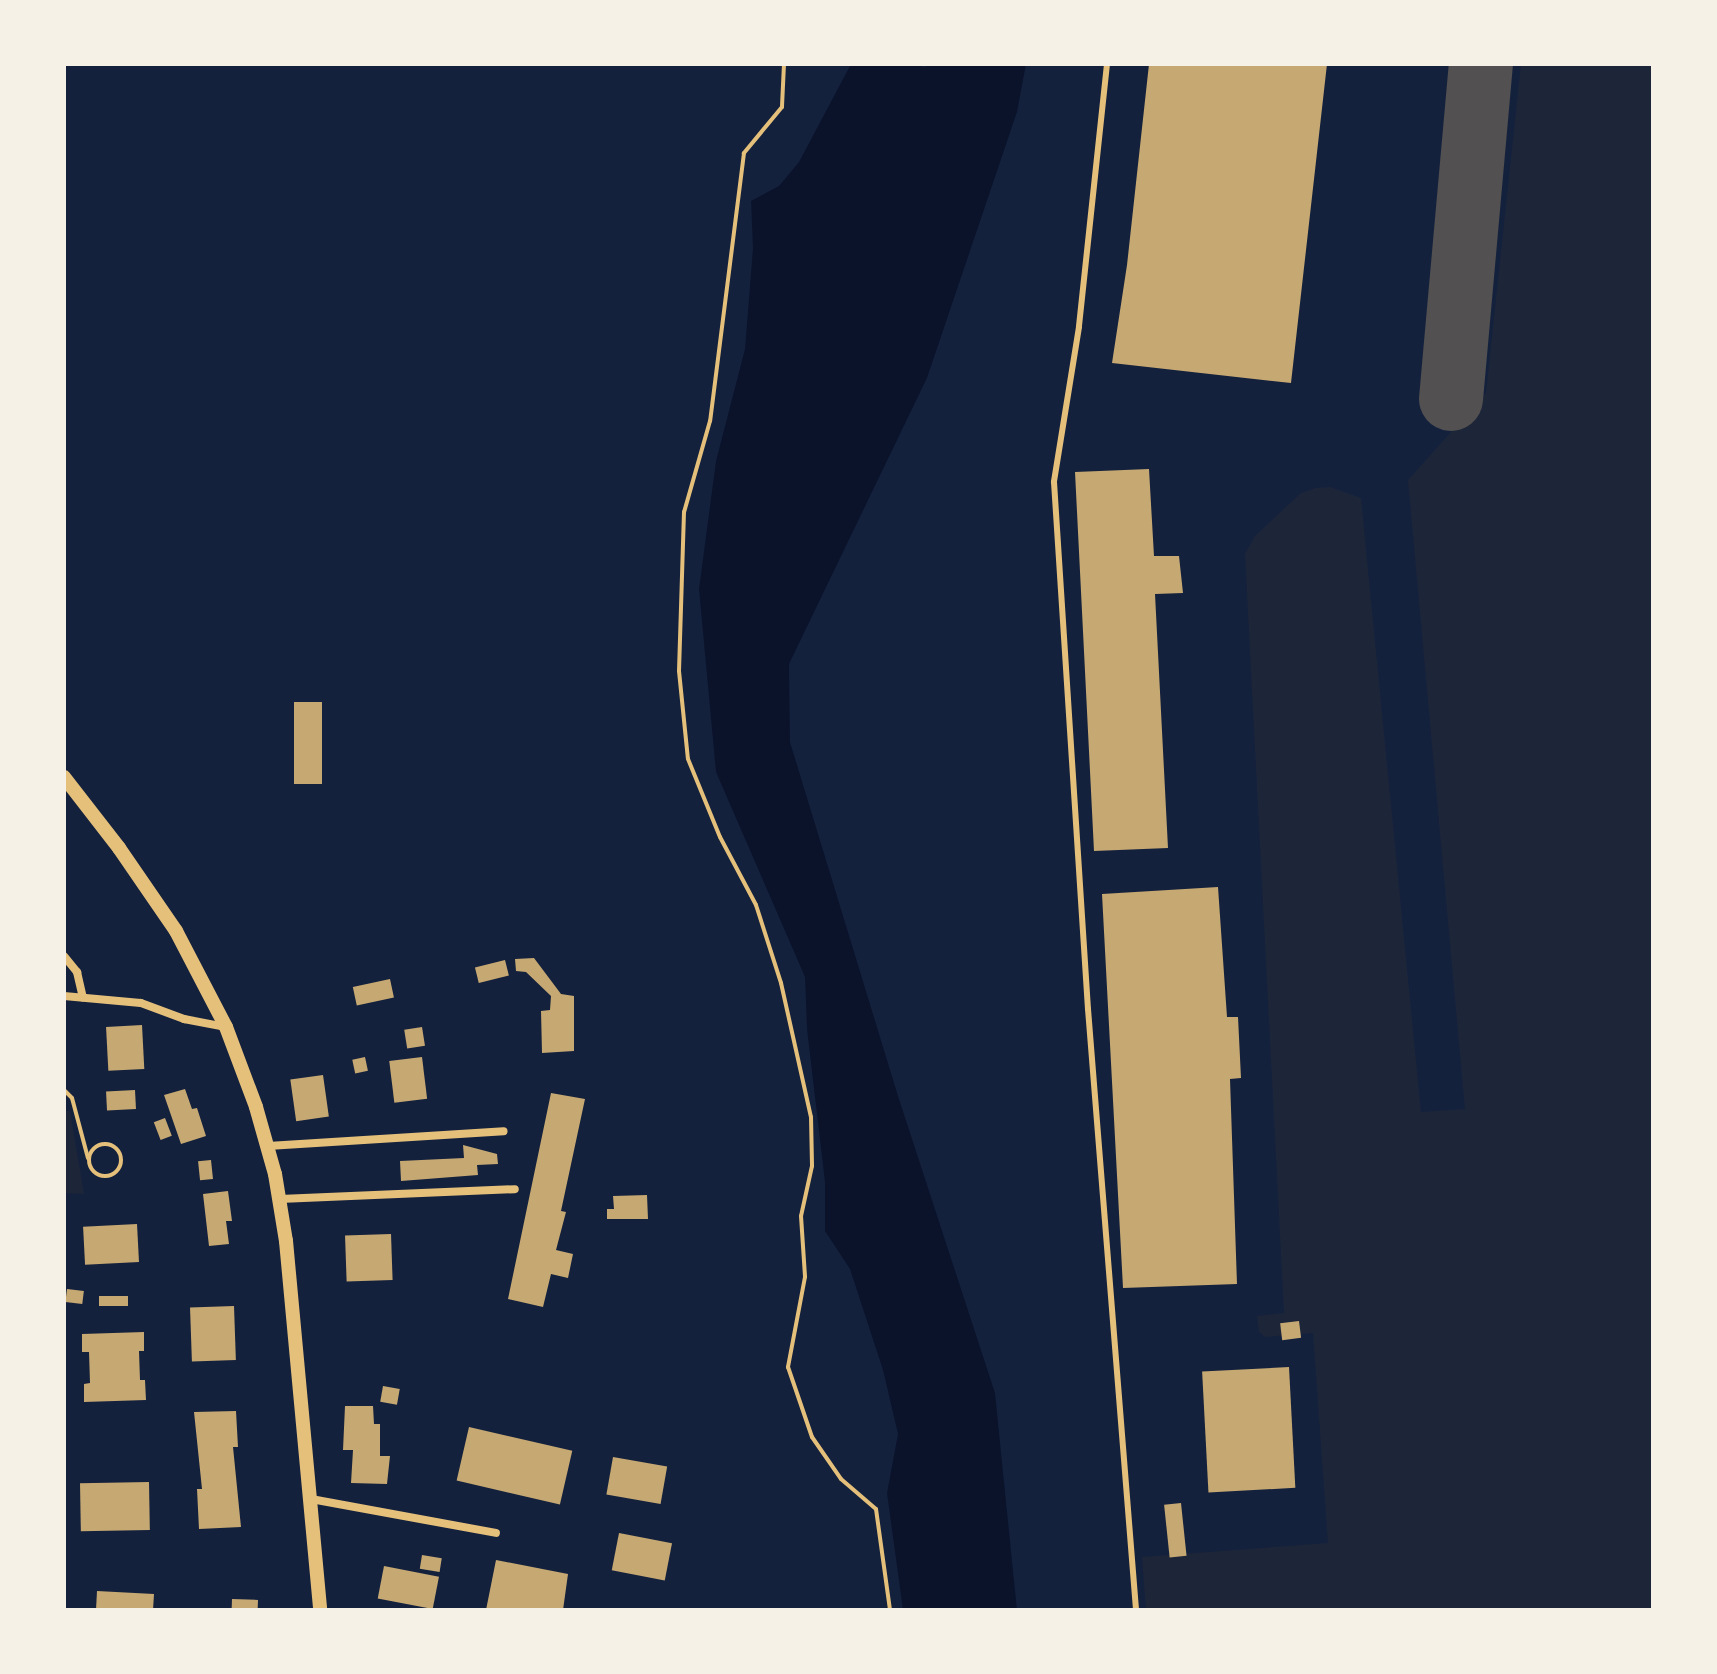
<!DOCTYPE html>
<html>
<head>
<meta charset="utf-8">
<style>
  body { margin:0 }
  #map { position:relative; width:1717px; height:1674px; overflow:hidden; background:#14213d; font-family:"Times New Roman",serif }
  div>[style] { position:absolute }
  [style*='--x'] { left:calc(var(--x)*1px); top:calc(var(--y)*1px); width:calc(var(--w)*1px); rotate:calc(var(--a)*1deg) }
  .green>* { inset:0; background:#1d2539 }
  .water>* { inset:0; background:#0b132b }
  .taxiway>* { height:64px; margin:-32px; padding:0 32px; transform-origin:32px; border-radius:32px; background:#525050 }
  .building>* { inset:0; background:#c6a872; transform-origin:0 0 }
  .path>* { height:4px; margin:-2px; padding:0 2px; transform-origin:2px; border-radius:2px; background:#e5c07b }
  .path>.ring { margin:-2px; padding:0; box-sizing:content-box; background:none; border:4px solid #e5c07b; border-radius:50% }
  .service>* { height:6px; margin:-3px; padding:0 3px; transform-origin:3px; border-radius:3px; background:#e5c07b }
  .minor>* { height:8px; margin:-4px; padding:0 4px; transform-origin:4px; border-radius:4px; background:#e5c07b }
  .tertiary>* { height:14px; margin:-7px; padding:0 7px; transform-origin:7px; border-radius:7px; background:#e5c07b }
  span { translate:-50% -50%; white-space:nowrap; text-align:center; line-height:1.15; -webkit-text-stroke:6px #f6f1e7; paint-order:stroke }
  .frame { position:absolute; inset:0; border:66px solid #f6f1e7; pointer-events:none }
</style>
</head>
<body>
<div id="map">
  <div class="green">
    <div style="clip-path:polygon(1521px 64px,1653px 64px,1653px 1610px,1146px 1610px,1142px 1557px,1328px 1543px,1313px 1333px,1265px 1337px,1259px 1332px,1257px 1316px,1284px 1313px,1245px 554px,1255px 536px,1301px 493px,1316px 488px,1330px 487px,1361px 498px,1421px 1112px,1465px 1109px,1408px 480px,1486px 393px)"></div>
    <div style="clip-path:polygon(64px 1111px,70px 1111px,84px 1194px,64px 1193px)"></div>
  </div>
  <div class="water">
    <div style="clip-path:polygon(851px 64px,912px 64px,925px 67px,927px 64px,1026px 64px,1017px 112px,927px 378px,789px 664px,790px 742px,898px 1096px,995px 1393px,1017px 1610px,903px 1610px,887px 1493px,898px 1434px,883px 1370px,850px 1269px,825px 1231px,825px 1182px,807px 1029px,805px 977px,716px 772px,699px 589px,716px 461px,745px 349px,753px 248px,751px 201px,779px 186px,799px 162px)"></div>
  </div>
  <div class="taxiway">
    <div style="--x:1451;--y:399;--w:336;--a:-84.9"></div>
  </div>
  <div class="building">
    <div style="clip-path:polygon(1149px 64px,1327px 64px,1291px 383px,1112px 363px,1127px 265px)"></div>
    <div style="clip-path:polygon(1149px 469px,1154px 556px,1179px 556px,1183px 593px,1155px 594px,1168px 848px,1094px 851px,1075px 472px)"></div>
    <div style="left:294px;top:702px;width:28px;height:82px"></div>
    <div style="clip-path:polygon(1218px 887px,1227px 1017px,1238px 1017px,1241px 1078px,1230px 1079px,1237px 1284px,1123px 1288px,1102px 894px)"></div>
    <div style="clip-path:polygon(534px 958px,561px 994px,574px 996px,574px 1051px,542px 1053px,541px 1011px,550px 1010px,551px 996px,526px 972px,516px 971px,515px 959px)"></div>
    <div style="left:505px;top:960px;width:16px;height:31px;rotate:76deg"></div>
    <div style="left:390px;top:979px;width:19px;height:38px;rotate:78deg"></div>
    <div style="left:142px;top:1025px;width:44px;height:36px;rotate:87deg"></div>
    <div style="left:422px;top:1027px;width:19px;height:18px;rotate:81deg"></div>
    <div style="left:365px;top:1057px;width:14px;height:13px;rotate:78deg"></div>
    <div style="left:422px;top:1057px;width:42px;height:33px;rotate:83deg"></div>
    <div style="left:323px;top:1075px;width:42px;height:33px;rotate:82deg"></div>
    <div style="clip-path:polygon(185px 1089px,192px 1109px,197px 1108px,206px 1136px,181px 1144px,164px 1095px)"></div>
    <div style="left:135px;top:1090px;width:19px;height:29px;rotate:87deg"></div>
    <div style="clip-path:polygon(551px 1093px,585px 1099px,561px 1211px,566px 1212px,556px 1250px,573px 1254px,568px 1278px,551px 1274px,543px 1307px,508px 1299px)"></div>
    <div style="left:165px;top:1118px;width:19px;height:12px;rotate:69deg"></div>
    <div style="clip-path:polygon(463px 1145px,497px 1154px,498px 1164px,477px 1165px,478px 1175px,401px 1181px,400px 1161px,464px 1158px)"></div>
    <div style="left:211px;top:1160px;width:19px;height:13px;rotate:84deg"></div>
    <div style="clip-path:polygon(228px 1191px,232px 1221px,226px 1221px,229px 1244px,209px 1246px,203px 1194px)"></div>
    <div style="clip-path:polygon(647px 1195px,648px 1219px,607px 1219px,607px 1209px,614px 1209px,613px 1196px)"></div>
    <div style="left:137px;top:1224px;width:38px;height:54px;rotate:87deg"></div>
    <div style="left:391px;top:1234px;width:46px;height:46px;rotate:88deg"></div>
    <div style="left:67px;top:1289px;width:17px;height:13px;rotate:7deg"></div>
    <div style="left:128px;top:1296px;width:10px;height:29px;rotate:90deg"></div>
    <div style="left:234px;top:1306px;width:54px;height:44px;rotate:88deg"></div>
    <div style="left:1299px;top:1321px;width:17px;height:19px;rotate:83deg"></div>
    <div style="clip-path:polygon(144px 1332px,144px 1351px,139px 1351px,140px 1380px,145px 1380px,146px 1400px,84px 1402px,84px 1384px,90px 1383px,89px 1352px,82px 1352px,82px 1334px)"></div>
    <div style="left:1289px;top:1367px;width:121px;height:87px;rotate:87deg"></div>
    <div style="left:383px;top:1386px;width:17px;height:16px;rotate:10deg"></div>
    <div style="clip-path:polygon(345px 1406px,373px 1406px,374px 1424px,380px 1424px,380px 1456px,390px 1456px,387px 1484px,351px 1483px,353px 1450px,343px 1450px)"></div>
    <div style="clip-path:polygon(236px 1411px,238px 1447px,233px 1447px,241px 1527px,199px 1529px,197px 1489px,202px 1489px,194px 1412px)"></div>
    <div style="left:469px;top:1427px;width:106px;height:55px;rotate:13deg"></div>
    <div style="left:613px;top:1457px;width:55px;height:38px;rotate:10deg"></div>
    <div style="left:149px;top:1482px;width:48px;height:69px;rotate:89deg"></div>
    <div style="left:1181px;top:1503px;width:53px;height:17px;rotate:84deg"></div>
    <div style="left:619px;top:1533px;width:54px;height:38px;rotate:11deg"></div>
    <div style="left:422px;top:1555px;width:20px;height:14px;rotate:9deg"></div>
    <div style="clip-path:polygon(496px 1560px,568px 1574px,563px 1610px,486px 1610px)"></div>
    <div style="left:384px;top:1566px;width:56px;height:33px;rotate:11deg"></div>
    <div style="clip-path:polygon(97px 1591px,154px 1594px,153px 1610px,96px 1610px)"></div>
    <div style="left:232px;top:1599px;width:26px;height:11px;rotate:2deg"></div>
  </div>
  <div class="path">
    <div style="--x:784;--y:64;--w:43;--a:92.7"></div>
    <div style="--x:782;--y:107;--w:60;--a:129.6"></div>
    <div style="--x:744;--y:153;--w:270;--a:97.2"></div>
    <div style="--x:710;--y:421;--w:95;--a:105.9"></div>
    <div style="--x:684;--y:512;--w:159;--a:91.8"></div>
    <div style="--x:679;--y:671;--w:88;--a:84.2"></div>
    <div style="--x:688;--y:759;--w:84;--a:67.7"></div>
    <div style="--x:720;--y:837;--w:77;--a:62.1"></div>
    <div style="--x:756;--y:905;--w:82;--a:72.2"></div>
    <div style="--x:781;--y:983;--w:137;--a:77.4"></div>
    <div style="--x:811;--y:1117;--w:49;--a:88.8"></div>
    <div style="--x:812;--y:1166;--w:51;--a:102.4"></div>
    <div style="--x:801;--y:1216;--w:61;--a:86.2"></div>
    <div style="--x:805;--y:1277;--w:92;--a:100.7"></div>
    <div style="--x:788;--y:1367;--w:74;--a:71.1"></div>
    <div style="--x:812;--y:1437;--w:51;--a:55.4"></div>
    <div style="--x:841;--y:1479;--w:46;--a:40.6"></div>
    <div style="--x:876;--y:1509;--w:102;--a:82.1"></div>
    <div style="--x:64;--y:1090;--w:11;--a:45"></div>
    <div style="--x:72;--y:1098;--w:62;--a:75.1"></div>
    <div class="ring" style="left:89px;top:1144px;width:28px;height:28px"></div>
  </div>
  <div class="service">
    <div style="--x:1107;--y:64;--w:264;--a:96.1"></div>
    <div style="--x:1079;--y:327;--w:157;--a:99.2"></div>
    <div style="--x:1054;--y:482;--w:528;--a:86.31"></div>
    <div style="--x:1088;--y:1009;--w:603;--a:85.43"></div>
  </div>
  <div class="minor">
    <div style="--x:64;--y:956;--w:21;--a:51"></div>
    <div style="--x:77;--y:972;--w:26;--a:77"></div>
    <div style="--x:64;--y:996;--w:77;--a:5.2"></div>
    <div style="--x:141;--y:1003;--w:46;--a:20.4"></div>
    <div style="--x:184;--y:1019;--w:43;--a:10.8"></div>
    <div style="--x:268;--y:1146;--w:236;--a:-3.6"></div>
    <div style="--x:280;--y:1199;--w:235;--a:-2.4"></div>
    <div style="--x:311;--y:1499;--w:188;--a:10.4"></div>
  </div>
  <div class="tertiary">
    <div style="--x:64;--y:777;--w:90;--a:52.2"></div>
    <div style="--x:119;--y:848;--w:101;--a:55.5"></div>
    <div style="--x:176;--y:931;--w:108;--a:62.5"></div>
    <div style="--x:226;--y:1027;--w:85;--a:69.4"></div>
    <div style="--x:256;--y:1107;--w:70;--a:74.2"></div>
    <div style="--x:275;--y:1174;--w:68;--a:80.7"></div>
    <div style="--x:286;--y:1241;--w:371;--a:84.7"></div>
  </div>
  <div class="frame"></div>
</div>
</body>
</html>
